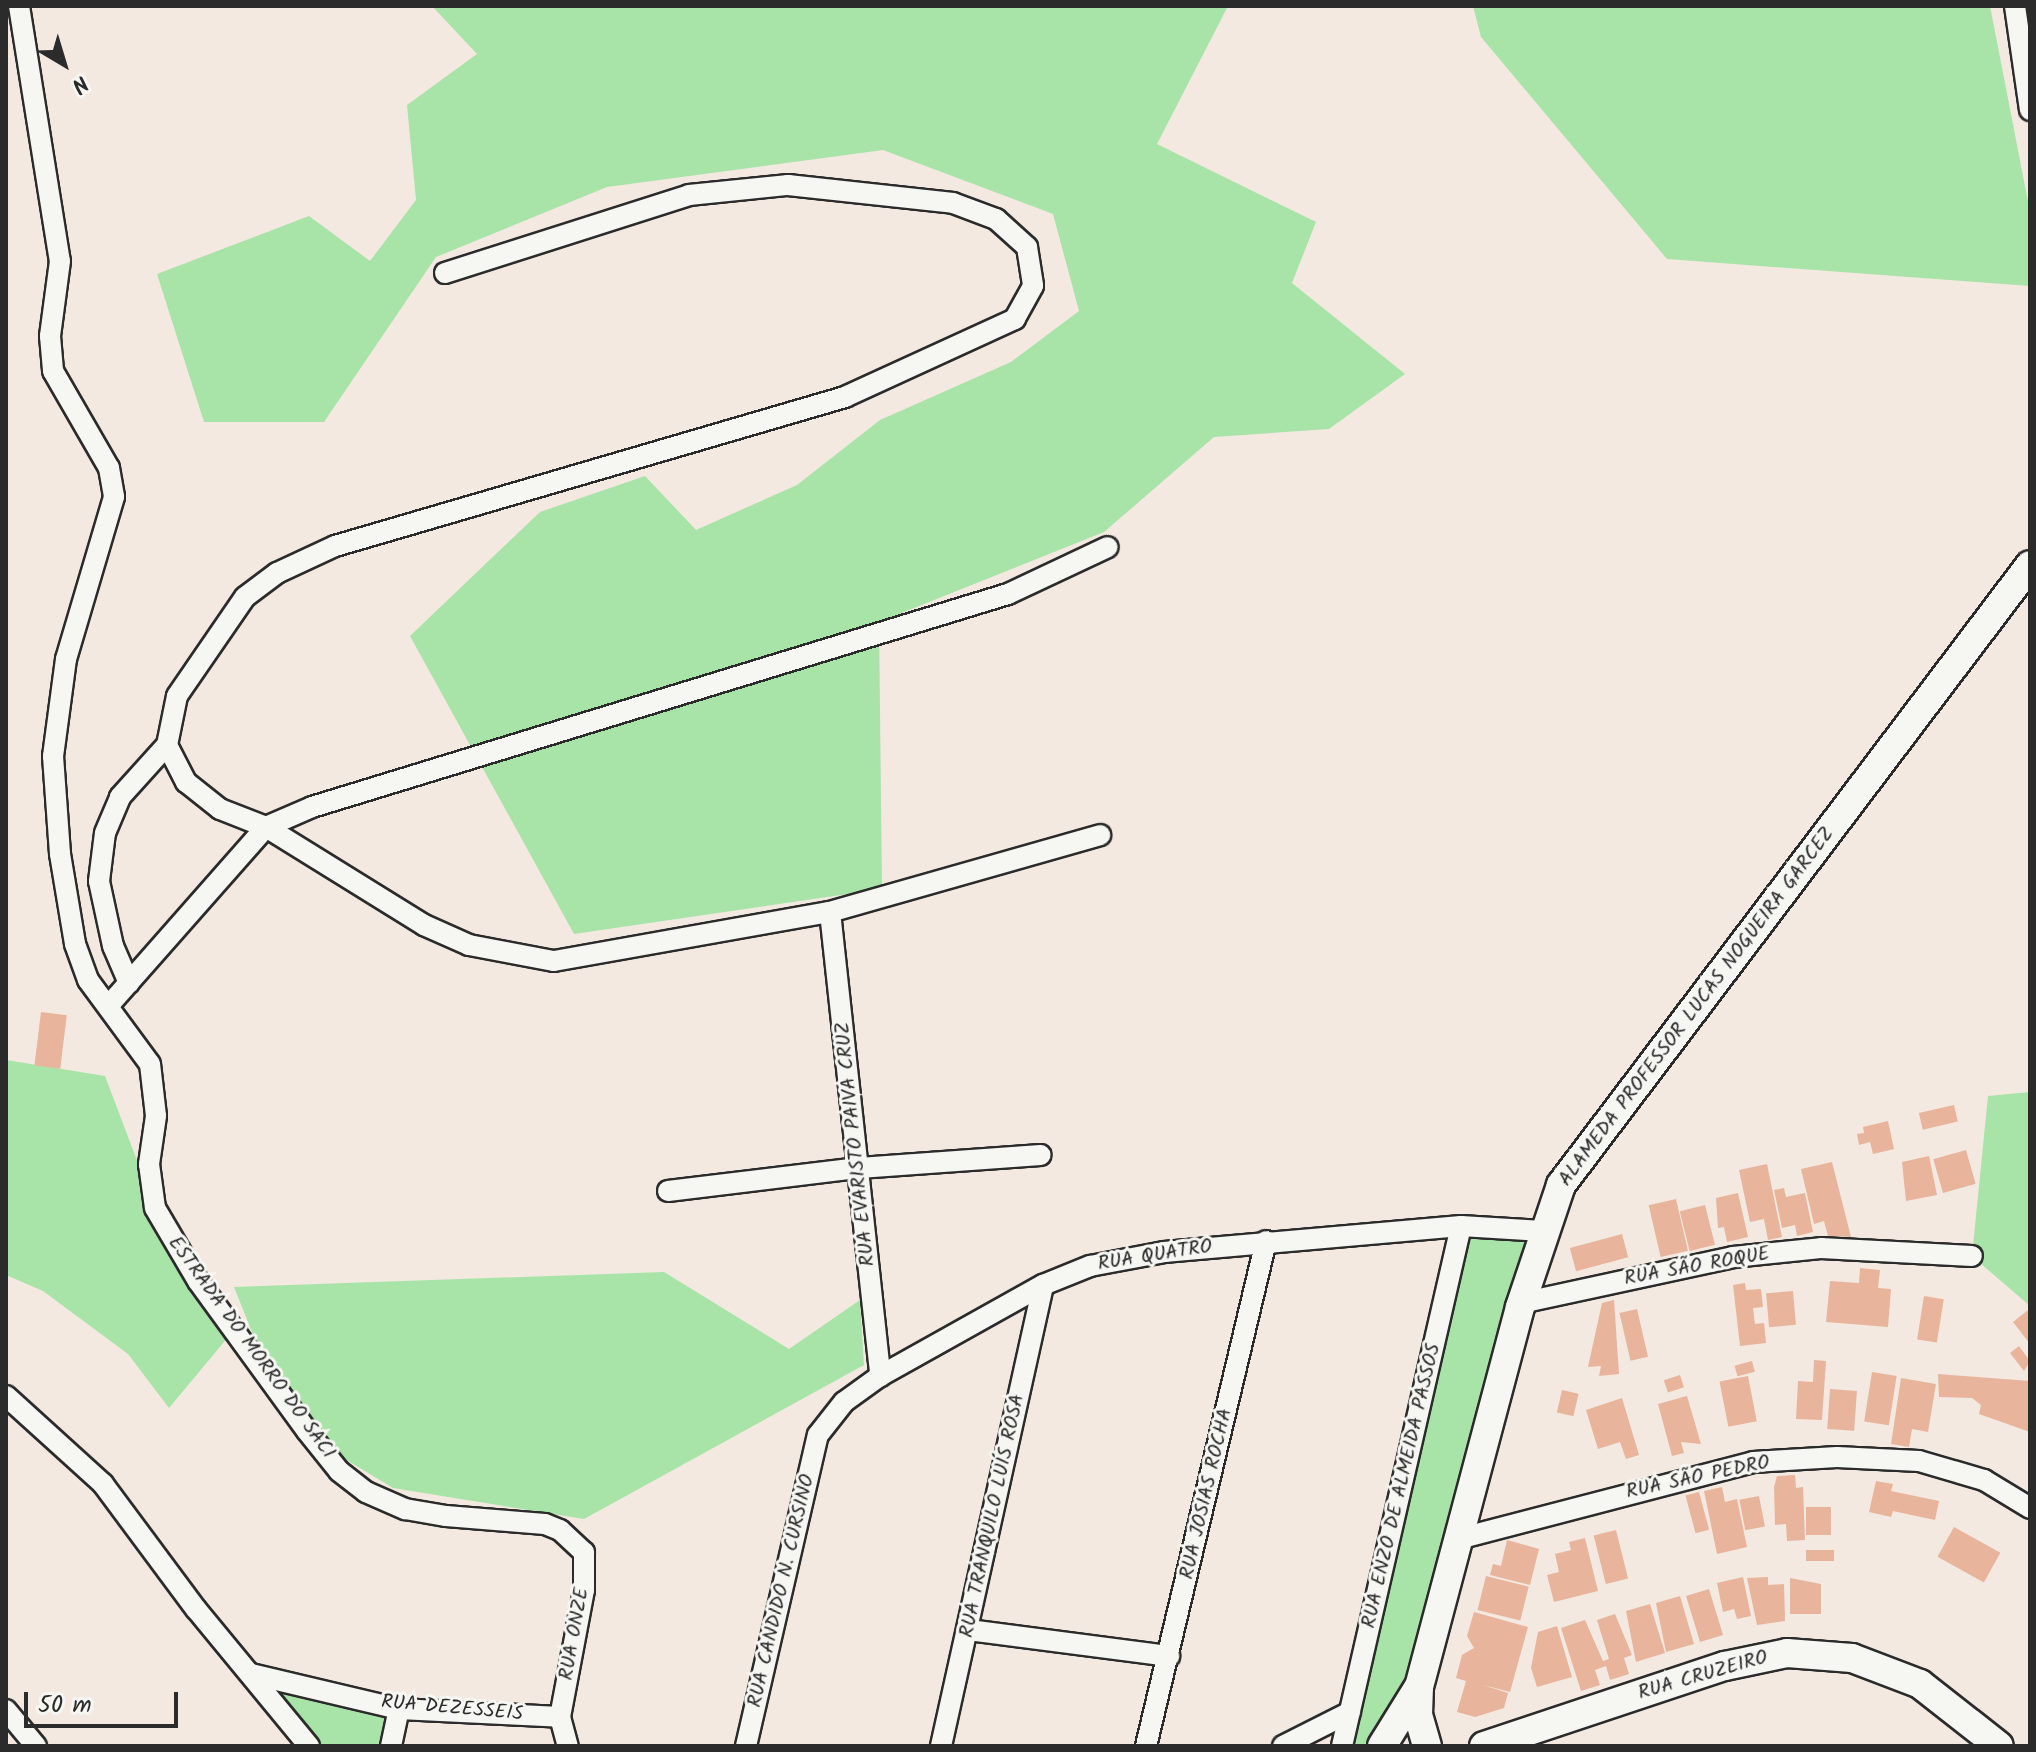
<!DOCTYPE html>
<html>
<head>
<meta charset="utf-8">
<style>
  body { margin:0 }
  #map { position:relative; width:2036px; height:1752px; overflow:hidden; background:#f3e9e1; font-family:Kalam,sans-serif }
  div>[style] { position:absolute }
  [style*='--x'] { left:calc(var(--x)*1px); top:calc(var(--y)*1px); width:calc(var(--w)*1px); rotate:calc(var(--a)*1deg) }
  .green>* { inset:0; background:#a8e3a8 }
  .building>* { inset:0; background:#e8b49b; transform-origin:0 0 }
  .roads { filter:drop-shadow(2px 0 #2b2b2b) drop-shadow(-2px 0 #2b2b2b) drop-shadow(0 2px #2b2b2b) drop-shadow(0 -2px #2b2b2b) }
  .street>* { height:20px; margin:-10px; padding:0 10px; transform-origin:10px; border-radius:10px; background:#f6f6f2 }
  .secondary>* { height:28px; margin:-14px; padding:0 14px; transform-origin:14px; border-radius:14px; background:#f6f6f2 }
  span { translate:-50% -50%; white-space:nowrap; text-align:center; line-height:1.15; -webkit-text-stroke:6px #f6f6f2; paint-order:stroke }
  .street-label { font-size:20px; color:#2b2b2b }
  .frame { position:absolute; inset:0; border:8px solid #2b2b2b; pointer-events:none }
  .north { position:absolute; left:24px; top:24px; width:80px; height:80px; -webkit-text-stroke:6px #f6f6f2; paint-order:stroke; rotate:142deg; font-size:22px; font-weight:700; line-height:32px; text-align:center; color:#2b2b2b }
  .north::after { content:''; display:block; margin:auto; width:28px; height:36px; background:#2b2b2b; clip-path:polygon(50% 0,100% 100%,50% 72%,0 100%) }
  .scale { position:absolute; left:24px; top:1692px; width:154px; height:36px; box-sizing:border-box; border:4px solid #2b2b2b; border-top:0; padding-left:10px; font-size:24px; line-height:28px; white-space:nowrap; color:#2b2b2b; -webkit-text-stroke:6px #f6f6f2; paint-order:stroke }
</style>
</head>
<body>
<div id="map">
  <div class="green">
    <div style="clip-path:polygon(432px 6px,1228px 6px,1157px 144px,1316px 222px,1292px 283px,1405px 374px,1329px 429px,1214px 437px,1104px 532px,879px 622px,882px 889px,574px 934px,410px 636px,540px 512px,645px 476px,696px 530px,797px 485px,880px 420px,1011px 362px,1079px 311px,1053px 214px,883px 150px,607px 187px,436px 257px,324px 422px,204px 422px,157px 274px,309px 216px,370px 261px,416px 200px,407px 105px,477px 54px)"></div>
    <div style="clip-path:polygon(1473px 6px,1990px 6px,2030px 212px,2030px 286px,1667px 259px,1481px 37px)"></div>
    <div style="clip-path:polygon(6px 1060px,105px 1076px,155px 1208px,234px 1330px,169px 1408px,128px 1354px,43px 1291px,6px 1275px)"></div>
    <div style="clip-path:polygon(2030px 1092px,2030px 1306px,1972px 1256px,1988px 1096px)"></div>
    <div style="clip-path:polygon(1467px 1231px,1537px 1233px,1408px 1707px,1382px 1746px,1344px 1746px)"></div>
    <div style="clip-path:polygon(664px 1272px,789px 1349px,860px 1300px,864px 1365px,584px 1519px,393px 1488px,340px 1456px,258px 1347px,234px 1287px)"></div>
    <div style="clip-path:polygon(251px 1674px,399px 1709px,391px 1746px,309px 1746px)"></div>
  </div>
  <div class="building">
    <div style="left:41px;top:1012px;width:26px;height:54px;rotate:7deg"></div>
    <div style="left:1954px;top:1105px;width:17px;height:36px;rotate:77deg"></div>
    <div style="clip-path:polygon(1888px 1121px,1894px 1149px,1873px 1154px,1870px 1142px,1859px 1145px,1857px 1134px,1864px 1133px,1863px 1127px)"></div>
    <div style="left:1966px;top:1150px;width:35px;height:34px;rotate:74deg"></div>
    <div style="clip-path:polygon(1929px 1156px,1937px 1195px,1906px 1201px,1902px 1162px)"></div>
    <div style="clip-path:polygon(1832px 1162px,1851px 1237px,1828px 1236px,1824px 1221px,1814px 1224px,1801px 1169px)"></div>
    <div style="clip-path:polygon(1767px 1164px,1782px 1237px,1768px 1240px,1764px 1219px,1750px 1222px,1739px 1170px)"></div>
    <div style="clip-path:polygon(1784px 1188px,1786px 1197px,1805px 1193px,1813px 1232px,1797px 1236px,1795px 1225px,1782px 1228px,1774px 1190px)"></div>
    <div style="clip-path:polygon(1738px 1193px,1748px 1237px,1727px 1242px,1724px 1227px,1718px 1228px,1716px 1198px)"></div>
    <div style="left:1676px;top:1199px;width:53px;height:28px;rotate:77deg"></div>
    <div style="left:1705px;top:1205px;width:41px;height:26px;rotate:76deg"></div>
    <div style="left:1622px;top:1234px;width:24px;height:54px;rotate:75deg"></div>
    <div style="clip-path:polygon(1860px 1268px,1880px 1270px,1878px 1288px,1891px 1289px,1888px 1327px,1826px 1322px,1830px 1281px,1859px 1283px)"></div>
    <div style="clip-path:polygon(1745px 1283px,1746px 1290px,1761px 1289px,1763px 1307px,1753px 1308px,1755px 1324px,1764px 1323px,1766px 1343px,1740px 1346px,1733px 1285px)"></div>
    <div style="left:1793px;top:1291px;width:34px;height:27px;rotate:85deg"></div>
    <div style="left:1924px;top:1296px;width:20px;height:44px;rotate:9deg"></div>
    <div style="clip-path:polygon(1614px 1300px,1619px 1374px,1599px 1376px,1601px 1366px,1588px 1367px,1602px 1303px)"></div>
    <div style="left:1637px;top:1309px;width:49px;height:18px;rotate:77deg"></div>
    <div style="clip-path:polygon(2028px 1310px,2030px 1313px,2030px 1344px,2013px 1322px)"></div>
    <div style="clip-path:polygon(2019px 1346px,2030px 1361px,2024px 1371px,2010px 1353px)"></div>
    <div style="clip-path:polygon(1814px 1360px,1826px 1361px,1822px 1420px,1796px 1419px,1798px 1381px,1813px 1382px)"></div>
    <div style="left:1752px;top:1361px;width:11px;height:18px;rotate:75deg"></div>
    <div style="left:1872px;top:1372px;width:25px;height:50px;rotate:9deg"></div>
    <div style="clip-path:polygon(1938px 1374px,2030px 1381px,2030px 1432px,1979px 1414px,1981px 1405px,1972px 1398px,1939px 1397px)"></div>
    <div style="left:1680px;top:1375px;width:13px;height:17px;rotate:72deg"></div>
    <div style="left:1748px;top:1376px;width:46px;height:29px;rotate:79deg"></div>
    <div style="clip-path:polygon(1901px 1378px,1936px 1384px,1928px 1432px,1912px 1429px,1909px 1447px,1891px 1444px)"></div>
    <div style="left:1830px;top:1389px;width:27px;height:40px;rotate:4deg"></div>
    <div style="left:1562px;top:1390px;width:17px;height:23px;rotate:13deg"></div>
    <div style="clip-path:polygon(1687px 1396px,1701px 1444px,1681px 1442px,1684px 1453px,1672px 1456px,1658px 1404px)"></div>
    <div style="clip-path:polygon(1622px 1398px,1639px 1455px,1626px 1459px,1620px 1442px,1598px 1449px,1586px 1410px)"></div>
    <div style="clip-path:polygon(1795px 1475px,1796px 1488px,1803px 1487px,1805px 1540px,1787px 1541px,1786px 1524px,1775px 1525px,1774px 1487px,1777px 1476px)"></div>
    <div style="clip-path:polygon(1876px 1481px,1893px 1484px,1891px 1491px,1939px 1501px,1935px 1520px,1893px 1511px,1891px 1517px,1869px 1512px)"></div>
    <div style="clip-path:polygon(1722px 1487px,1725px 1502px,1737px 1499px,1747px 1547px,1717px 1554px,1704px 1491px)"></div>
    <div style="left:1699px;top:1492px;width:39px;height:14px;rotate:75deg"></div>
    <div style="left:1759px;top:1496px;width:31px;height:20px;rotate:79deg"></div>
    <div style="left:1806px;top:1507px;width:25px;height:28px"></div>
    <div style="left:1954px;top:1527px;width:53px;height:34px;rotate:29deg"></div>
    <div style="left:1616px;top:1530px;width:50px;height:23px;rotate:76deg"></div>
    <div style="clip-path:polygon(1585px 1538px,1598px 1591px,1554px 1602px,1547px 1575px,1559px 1572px,1555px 1554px,1571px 1550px,1569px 1542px)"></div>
    <div style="clip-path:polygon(1507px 1540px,1539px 1549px,1530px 1585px,1490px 1575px,1493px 1564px,1501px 1566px)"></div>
    <div style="left:1806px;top:1550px;width:28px;height:11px"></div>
    <div style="left:1486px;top:1576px;width:44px;height:35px;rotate:14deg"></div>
    <div style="clip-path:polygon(1743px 1577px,1751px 1616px,1737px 1619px,1734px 1609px,1723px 1612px,1717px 1583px)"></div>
    <div style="clip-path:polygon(1768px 1577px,1768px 1585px,1784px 1584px,1785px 1621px,1757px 1625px,1747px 1578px)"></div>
    <div style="clip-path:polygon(1790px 1578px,1821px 1584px,1821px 1614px,1790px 1614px)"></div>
    <div style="left:1709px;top:1589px;width:48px;height:24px;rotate:73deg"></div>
    <div style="clip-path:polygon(1680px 1596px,1694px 1644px,1666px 1652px,1656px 1603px)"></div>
    <div style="clip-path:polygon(1650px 1604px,1665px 1653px,1636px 1662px,1626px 1611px)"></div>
    <div style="clip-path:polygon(1474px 1612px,1528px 1627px,1510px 1692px,1483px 1685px,1508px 1693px,1504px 1708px,1475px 1717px,1457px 1712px,1466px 1681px,1456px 1678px,1462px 1655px,1474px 1648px,1467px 1636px)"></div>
    <div style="clip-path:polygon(1615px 1614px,1632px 1655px,1624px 1658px,1629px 1674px,1610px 1680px,1606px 1666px,1595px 1670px,1600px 1685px,1581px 1691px,1561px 1628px,1585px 1620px,1603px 1661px,1609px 1659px,1597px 1620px)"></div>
    <div style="clip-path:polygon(1557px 1626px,1572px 1677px,1537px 1687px,1531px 1668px,1538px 1632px)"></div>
  </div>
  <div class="roads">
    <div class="street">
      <div style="--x:19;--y:6;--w:258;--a:80.9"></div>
      <div style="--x:60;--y:261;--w:76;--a:97.6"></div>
      <div style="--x:50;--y:336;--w:35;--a:85"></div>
      <div style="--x:53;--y:371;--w:112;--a:60"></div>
      <div style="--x:109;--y:468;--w:29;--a:80"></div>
      <div style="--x:114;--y:497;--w:169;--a:106.5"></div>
      <div style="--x:66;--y:659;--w:98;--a:97.6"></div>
      <div style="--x:53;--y:756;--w:98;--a:85.9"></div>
      <div style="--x:60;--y:854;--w:91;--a:80.5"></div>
      <div style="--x:75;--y:944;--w:38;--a:70"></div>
      <div style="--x:88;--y:980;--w:104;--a:53.6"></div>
      <div style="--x:150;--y:1064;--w:52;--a:83.4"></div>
      <div style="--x:156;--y:1116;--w:49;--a:98.3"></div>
      <div style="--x:149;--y:1164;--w:44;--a:82.2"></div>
      <div style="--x:155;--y:1208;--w:85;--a:59.5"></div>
      <div style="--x:198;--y:1281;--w:185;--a:54"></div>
      <div style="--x:307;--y:1431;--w:51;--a:51.3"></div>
      <div style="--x:339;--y:1471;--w:34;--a:38"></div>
      <div style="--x:366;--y:1492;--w:43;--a:23.6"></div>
      <div style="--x:405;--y:1509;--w:42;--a:9.7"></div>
      <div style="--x:446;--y:1516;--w:99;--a:4.6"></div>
      <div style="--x:545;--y:1524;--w:16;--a:22"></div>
      <div style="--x:560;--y:1530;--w:33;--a:43"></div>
      <div style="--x:584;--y:1552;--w:38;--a:90"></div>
      <div style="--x:584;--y:1590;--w:129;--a:100.7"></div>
      <div style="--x:560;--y:1717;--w:30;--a:75"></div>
      <div style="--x:2015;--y:6;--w:105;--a:81.8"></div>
      <div style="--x:445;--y:273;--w:256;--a:-17.7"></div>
      <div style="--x:689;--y:195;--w:100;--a:-5.8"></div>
      <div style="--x:788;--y:185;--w:166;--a:6.2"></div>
      <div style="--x:953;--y:203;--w:46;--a:20.4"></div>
      <div style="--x:996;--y:219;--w:42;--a:42.1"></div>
      <div style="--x:1027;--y:247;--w:39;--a:81"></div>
      <div style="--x:1033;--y:286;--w:38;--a:119"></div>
      <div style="--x:1015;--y:319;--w:187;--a:155.4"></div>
      <div style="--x:845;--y:397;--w:531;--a:163.71"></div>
      <div style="--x:335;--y:546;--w:64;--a:155"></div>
      <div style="--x:277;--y:573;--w:40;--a:143"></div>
      <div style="--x:245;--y:597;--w:120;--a:124.5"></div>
      <div style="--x:177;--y:696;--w:50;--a:101.5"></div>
      <div style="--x:167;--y:745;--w:42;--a:62.8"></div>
      <div style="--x:186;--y:782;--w:43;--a:38.5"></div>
      <div style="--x:220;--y:809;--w:49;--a:21.4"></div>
      <div style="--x:266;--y:827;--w:186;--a:31.8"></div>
      <div style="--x:424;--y:925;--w:49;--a:24"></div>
      <div style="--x:469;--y:945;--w:86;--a:10.7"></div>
      <div style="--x:554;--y:961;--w:280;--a:-10.1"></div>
      <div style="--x:830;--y:912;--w:281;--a:-15.9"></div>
      <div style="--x:830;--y:912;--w:467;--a:83.8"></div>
      <div style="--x:129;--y:983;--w:40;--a:-113.4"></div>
      <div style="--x:113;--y:946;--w:66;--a:-102.2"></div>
      <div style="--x:99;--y:881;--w:48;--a:-82.9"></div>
      <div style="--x:105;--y:833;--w:39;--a:-67"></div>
      <div style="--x:120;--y:797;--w:70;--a:-47.9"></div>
      <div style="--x:110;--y:1004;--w:236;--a:-48.6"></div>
      <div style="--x:266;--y:827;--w:50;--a:-23.5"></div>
      <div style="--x:312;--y:807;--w:728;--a:-17.02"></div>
      <div style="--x:1008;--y:594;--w:110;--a:-25.2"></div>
      <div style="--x:668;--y:1191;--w:192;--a:-6.9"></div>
      <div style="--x:859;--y:1168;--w:182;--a:-4.1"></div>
      <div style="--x:1521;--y:1303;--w:217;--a:-12.2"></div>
      <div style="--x:1733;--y:1257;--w:88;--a:-5.8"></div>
      <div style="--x:1821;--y:1248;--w:151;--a:3"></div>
      <div style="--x:6;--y:1396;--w:131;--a:42.2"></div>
      <div style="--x:103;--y:1484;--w:156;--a:53.4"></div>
      <div style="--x:196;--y:1609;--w:178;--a:50.5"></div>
      <div style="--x:1458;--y:1539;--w:305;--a:-14.6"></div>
      <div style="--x:1753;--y:1462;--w:84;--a:-3.4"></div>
      <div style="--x:1837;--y:1457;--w:82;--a:2.8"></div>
      <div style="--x:1919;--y:1461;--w:68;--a:16.3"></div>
      <div style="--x:1984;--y:1480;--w:54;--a:31.3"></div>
      <div style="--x:969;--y:1630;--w:202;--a:7.4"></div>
      <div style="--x:251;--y:1674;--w:152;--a:13.3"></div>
      <div style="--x:399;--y:1709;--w:161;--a:2.8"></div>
      <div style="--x:6;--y:1710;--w:47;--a:50.2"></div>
      <div style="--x:391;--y:1746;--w:38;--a:-78"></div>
      <div style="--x:746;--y:1746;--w:319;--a:-77"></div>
      <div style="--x:818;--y:1435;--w:42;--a:-51.8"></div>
      <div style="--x:844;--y:1402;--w:44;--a:-35.8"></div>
      <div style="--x:880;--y:1376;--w:187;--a:-29.2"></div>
      <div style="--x:1043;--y:1285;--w:51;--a:-22"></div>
      <div style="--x:1090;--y:1266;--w:75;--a:-10.7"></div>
      <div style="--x:1164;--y:1252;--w:298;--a:-5"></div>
      <div style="--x:1461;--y:1226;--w:82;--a:3.5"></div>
      <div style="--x:941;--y:1746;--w:472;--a:-77.5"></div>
      <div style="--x:1146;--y:1746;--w:519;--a:-76.63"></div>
      <div style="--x:1283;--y:1746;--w:75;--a:-26.9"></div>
      <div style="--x:1342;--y:1746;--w:533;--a:-77.11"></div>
    </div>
    <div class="secondary">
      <div style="--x:1382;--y:1746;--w:68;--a:-58.2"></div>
      <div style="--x:1427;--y:1746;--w:32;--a:-106"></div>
      <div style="--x:1418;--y:1715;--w:28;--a:-88"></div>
      <div style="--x:1419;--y:1687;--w:393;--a:-75.1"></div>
      <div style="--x:1520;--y:1307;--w:129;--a:-71.4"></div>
      <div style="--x:1561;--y:1185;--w:777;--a:-52.89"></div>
      <div style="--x:1484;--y:1746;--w:254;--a:-18.4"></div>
      <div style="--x:1725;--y:1666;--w:63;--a:-11.8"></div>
      <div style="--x:1787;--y:1653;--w:65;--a:4.4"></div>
      <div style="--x:1852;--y:1658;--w:73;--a:20.9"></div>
      <div style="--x:1920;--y:1684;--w:100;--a:38.1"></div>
    </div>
  </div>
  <div class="street-label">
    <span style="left:1697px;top:1007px;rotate:-53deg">ALAMEDA PROFESSOR LUCAS NOGUEIRA GARCEZ</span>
    <span style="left:856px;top:1144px;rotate:-96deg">RUA EVARISTO PAIVA CRUZ</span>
    <span style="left:1155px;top:1256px;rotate:-9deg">RUA QUATRO</span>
    <span style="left:1697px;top:1267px;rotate:-10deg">RUA SÃO ROQUE</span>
    <span style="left:251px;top:1348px;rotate:54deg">ESTRADA DO MORRO DO SACI</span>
    <span style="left:1698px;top:1478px;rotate:-12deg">RUA SÃO PEDRO</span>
    <span style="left:1402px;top:1486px;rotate:-77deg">RUA ENZO DE ALMEIDA PASSOS</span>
    <span style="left:1207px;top:1494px;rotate:-77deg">RUA JOSIAS ROCHA</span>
    <span style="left:993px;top:1516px;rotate:-78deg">RUA TRANQUILO LUÍS ROSA</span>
    <span style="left:782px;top:1591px;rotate:-77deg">RUA CANDIDO N. CURSINO</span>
    <span style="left:575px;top:1634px;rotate:-80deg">RUA ONZE</span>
    <span style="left:1703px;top:1676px;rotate:-16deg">RUA CRUZEIRO</span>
    <span style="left:452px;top:1709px;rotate:5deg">RUA DEZESSEIS</span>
  </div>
  <div class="frame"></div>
  <div class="north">N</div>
  <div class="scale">50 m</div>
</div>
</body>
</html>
